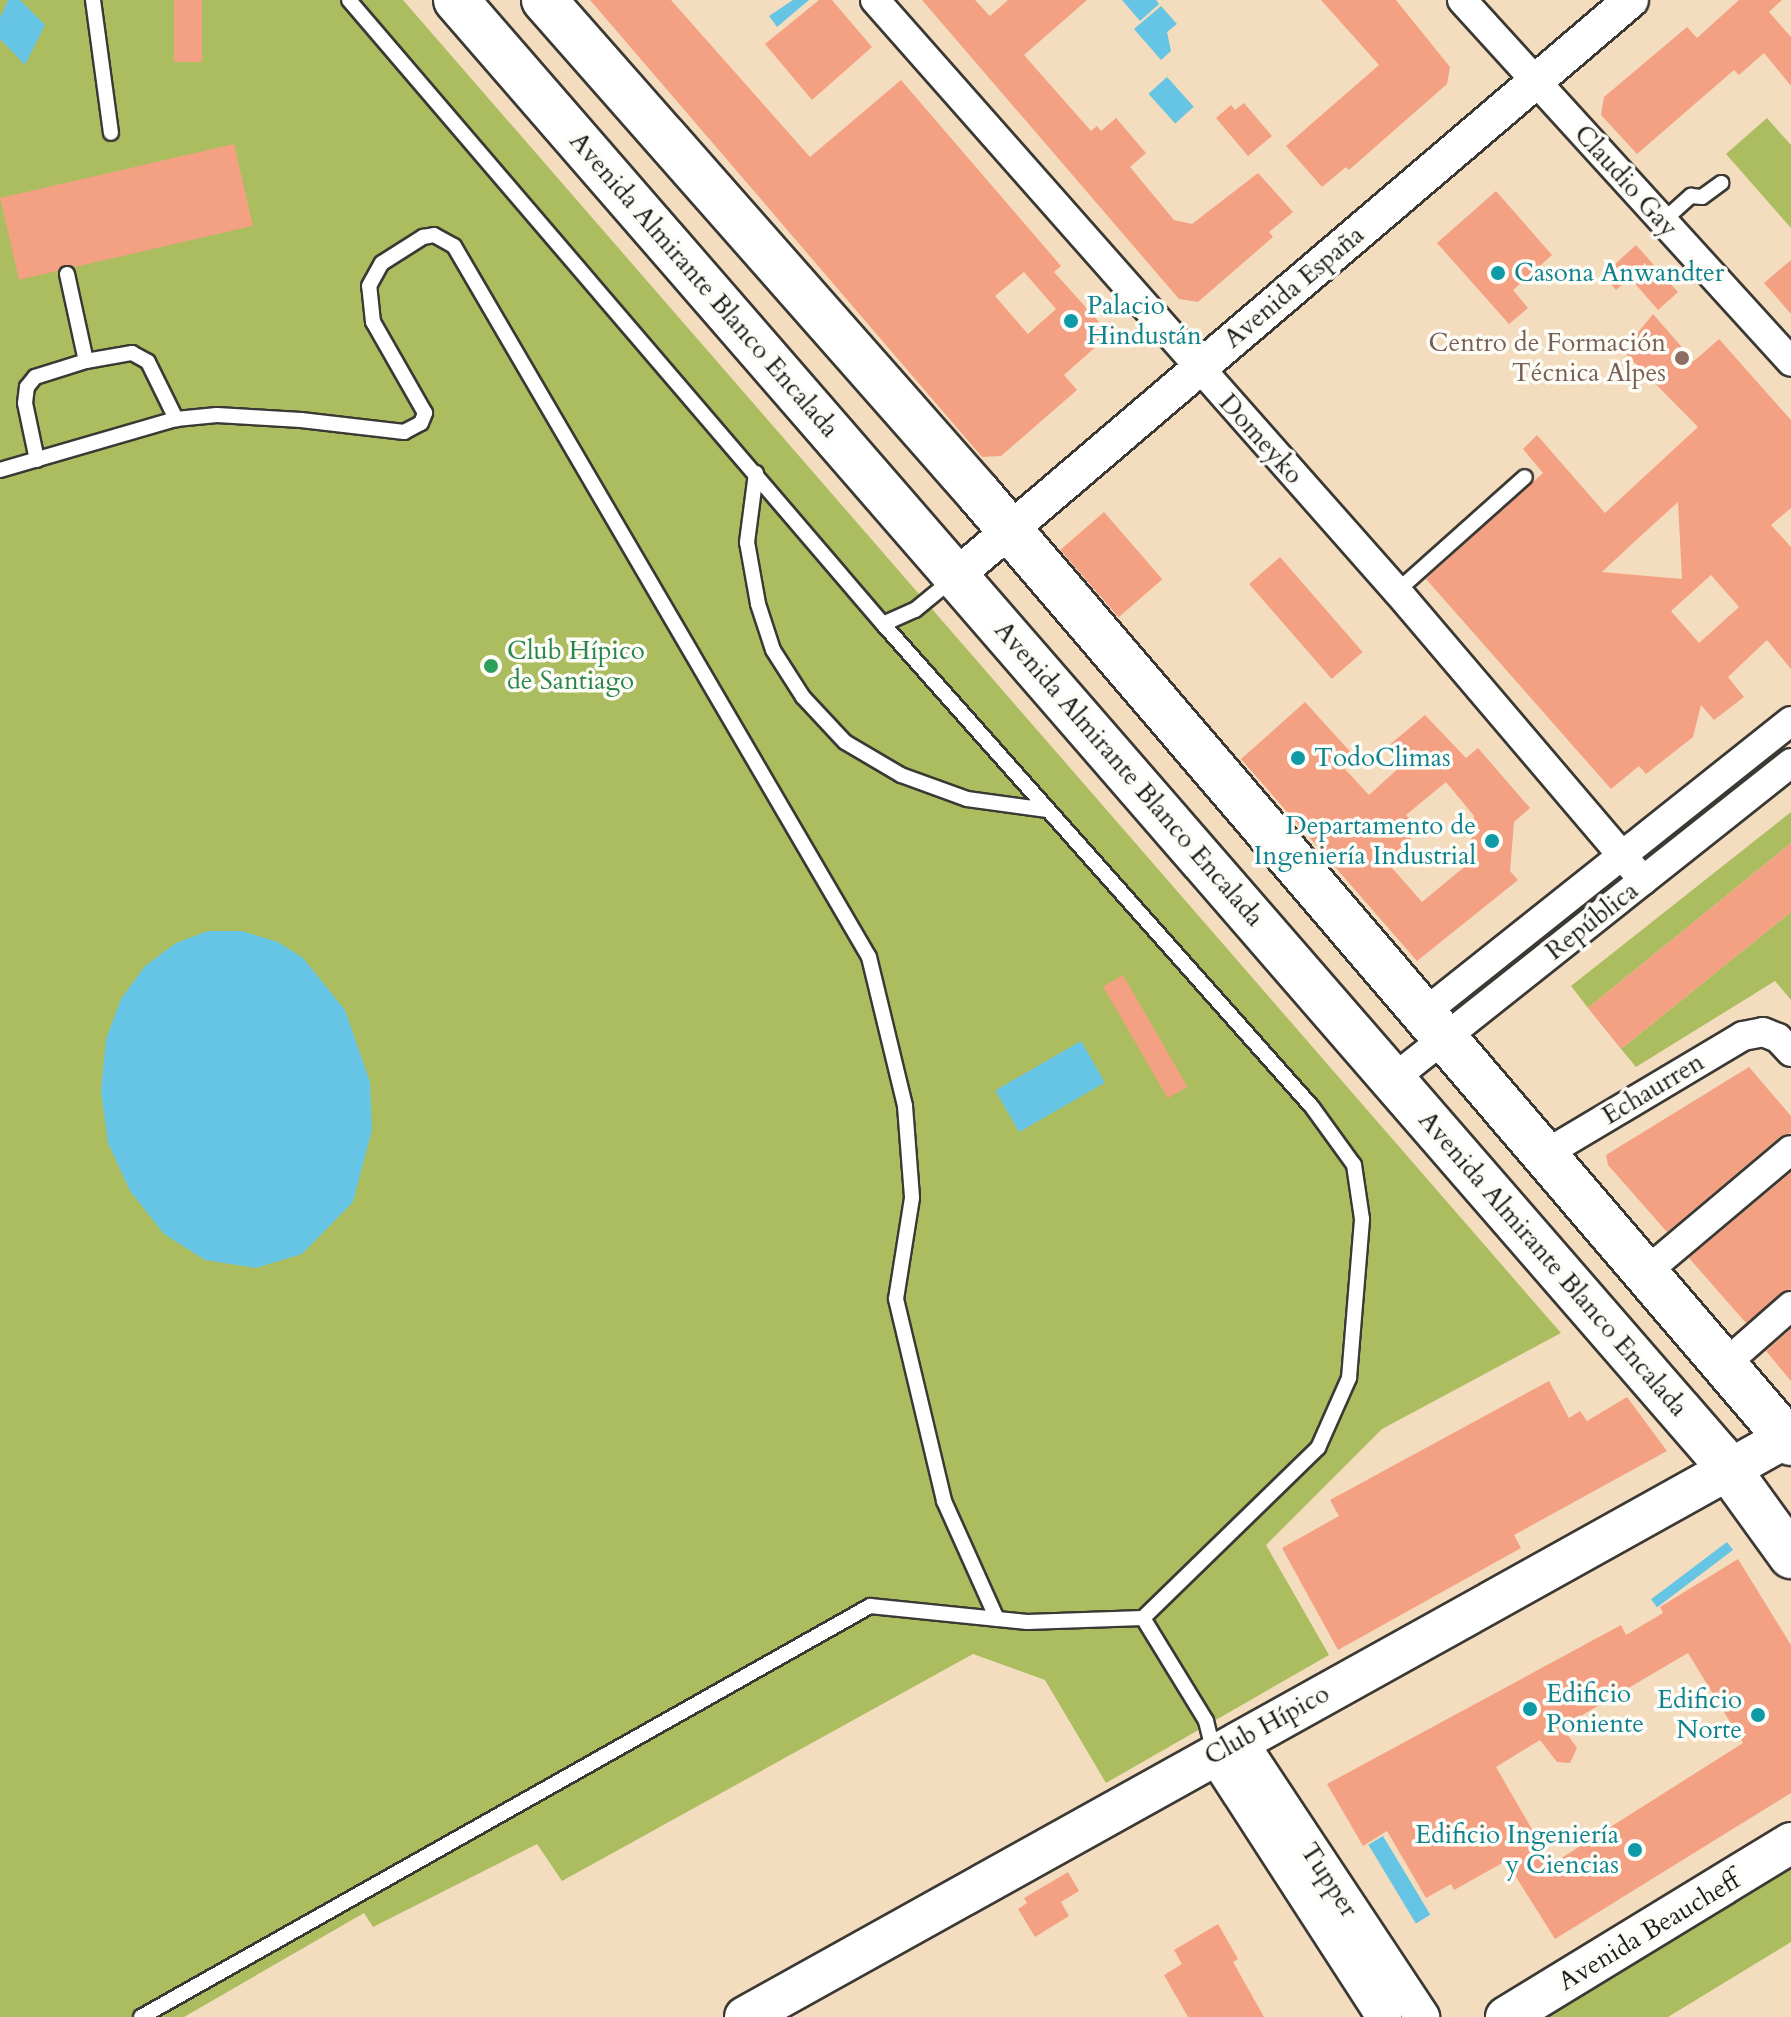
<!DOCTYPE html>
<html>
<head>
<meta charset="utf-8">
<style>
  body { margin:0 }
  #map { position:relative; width:1791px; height:2017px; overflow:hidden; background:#f4ddbf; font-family:Cardo,serif }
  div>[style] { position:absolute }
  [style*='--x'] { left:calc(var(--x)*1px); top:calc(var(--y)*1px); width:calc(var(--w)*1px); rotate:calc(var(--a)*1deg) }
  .green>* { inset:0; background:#acbd60 }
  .water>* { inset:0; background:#66c4e4; transform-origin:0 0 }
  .building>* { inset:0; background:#f3a182; transform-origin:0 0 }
  .roads { filter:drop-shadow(2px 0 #3c3934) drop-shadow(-2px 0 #3c3934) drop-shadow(0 2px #3c3934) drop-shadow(0 -2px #3c3934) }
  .service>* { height:14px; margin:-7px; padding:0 7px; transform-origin:7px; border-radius:7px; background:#fff }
  .minor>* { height:28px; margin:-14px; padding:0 14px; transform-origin:14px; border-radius:14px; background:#fff }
  .tertiary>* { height:34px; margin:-17px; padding:0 17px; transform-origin:17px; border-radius:17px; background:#fff }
  .secondary>* { height:40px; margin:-20px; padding:0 20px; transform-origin:20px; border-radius:20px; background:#fff }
  .primary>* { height:44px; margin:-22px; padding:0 22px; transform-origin:22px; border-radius:22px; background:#fff }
  .dots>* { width:22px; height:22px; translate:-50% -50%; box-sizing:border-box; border:4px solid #fdfcf7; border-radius:50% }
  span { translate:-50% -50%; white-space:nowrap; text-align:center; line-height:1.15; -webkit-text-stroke:7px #fdfcf7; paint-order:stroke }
  .street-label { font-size:26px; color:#1c1c1c }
  .culture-label { font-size:26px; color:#0d838f }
  .left { translate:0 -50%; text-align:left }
  .right { translate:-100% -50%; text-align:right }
  .education-label { font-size:26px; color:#785e54 }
  .leisure-label { font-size:26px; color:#27864d }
</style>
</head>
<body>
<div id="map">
  <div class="green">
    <div style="clip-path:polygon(0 0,403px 0,1561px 1333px,1382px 1429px,1266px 1545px,1329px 1655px,1106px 1783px,1045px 1680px,973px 1654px,562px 1881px,537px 1844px,373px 1927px,364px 1913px,184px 2017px,0 2017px)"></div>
    <div style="clip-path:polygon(1767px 118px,1791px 145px,1791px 228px,1726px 154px)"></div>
    <div style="clip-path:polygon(1791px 812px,1791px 843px,1588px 1008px,1571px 986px)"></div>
    <div style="clip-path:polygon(1791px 912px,1791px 1000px,1775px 981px,1636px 1067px,1621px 1049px)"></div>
    <div style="clip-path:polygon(1791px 1854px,1791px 1942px,1668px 2017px,1530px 2017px)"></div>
  </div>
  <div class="water">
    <div style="clip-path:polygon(8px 0,20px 0,45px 25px,25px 65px,0 39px,0 18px)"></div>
    <div style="clip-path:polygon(793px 0,809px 0,777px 27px,769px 16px)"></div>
    <div style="clip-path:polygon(1122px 0,1156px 0,1159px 4px,1140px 21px)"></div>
    <div style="clip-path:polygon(1161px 6px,1177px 24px,1167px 32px,1171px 51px,1161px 60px,1134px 29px)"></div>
    <div style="left:1167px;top:77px;width:40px;height:25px;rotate:48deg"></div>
    <div style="clip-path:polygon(208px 931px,242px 931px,278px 942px,303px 958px,345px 1010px,370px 1082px,372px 1130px,353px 1202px,302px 1254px,256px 1268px,205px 1260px,164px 1234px,130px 1191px,108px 1143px,101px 1091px,106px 1039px,121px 999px,145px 966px,176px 943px)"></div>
    <div style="left:1081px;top:1041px;width:48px;height:99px;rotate:60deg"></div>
    <div style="left:1727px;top:1542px;width:10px;height:95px;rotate:53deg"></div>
    <div style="left:1383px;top:1836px;width:92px;height:17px;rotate:59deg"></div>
  </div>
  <div class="building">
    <div style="left:174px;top:0;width:28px;height:62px"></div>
    <div style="clip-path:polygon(evenodd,590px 0,671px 0,810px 157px,901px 80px,1061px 266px,1054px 272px,1110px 334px,1064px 375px,1077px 390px,1001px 456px,982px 457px,590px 0,1024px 272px,1056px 309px,1028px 334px,995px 296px,1024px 272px)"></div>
    <div style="clip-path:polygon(819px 0,832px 0,872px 47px,812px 100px,765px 44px)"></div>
    <div style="clip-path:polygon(922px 0,975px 0,990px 16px,1008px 0,1087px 0,1024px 55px,1091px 131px,1097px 126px,1101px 131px,1116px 118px,1146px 153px,1130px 167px,1174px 220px,1192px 224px,1258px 173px,1293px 212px,1269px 232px,1273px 237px,1198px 302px,1179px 299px)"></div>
    <div style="clip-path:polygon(1321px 0,1396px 0,1450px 67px,1447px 84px,1349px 170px,1346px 167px,1322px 187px,1286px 146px,1379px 65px)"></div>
    <div style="clip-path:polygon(1739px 0,1782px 0,1769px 12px,1791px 37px,1791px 86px,1764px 53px,1739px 75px,1734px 70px,1637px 154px,1601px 115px,1604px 97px,1687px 27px,1697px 38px)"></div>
    <div style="clip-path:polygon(1244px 103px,1272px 136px,1248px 156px,1216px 118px,1231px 105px,1235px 110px)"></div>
    <div style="left:234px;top:144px;width:84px;height:240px;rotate:77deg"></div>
    <div style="clip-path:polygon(1496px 191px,1552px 255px,1513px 290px,1528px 308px,1509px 324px,1437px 243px)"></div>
    <div style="clip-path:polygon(1636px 245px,1678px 292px,1658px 310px,1630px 278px,1616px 290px,1603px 275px)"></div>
    <div style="clip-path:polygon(1791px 260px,1791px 314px,1764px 283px)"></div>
    <div style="clip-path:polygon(evenodd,1653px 314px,1694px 361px,1719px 339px,1791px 420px,1791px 508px,1771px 525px,1791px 547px,1791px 669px,1767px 640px,1728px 677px,1744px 697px,1714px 720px,1701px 705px,1693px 737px,1646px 774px,1639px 766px,1611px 789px,1426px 579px,1543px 473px,1523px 449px,1537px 435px,1605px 513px,1698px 427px,1623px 351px,1653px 314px,1678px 502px,1682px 579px,1602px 572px,1633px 543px,1678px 502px,1653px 314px,1711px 575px,1739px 607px,1699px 643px,1671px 611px,1711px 575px)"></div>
    <div style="left:1104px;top:512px;width:89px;height:58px;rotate:49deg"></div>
    <div style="left:1280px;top:557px;width:126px;height:41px;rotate:49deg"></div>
    <div style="clip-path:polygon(evenodd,1305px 702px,1355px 757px,1343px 767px,1369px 795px,1402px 765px,1387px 747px,1425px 715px,1466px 758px,1478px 748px,1530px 808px,1514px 822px,1510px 871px,1518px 880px,1417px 961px,1241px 759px,1305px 702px,1446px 782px,1474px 816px,1469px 863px,1422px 902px,1386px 861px,1420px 830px,1406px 815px,1446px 782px)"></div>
    <div style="clip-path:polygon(1791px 843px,1791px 912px,1621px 1049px,1588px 1008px)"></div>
    <div style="left:1123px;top:975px;width:129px;height:23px;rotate:60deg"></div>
    <div style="clip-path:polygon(1749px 1067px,1791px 1116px,1791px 1133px,1780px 1137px,1667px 1232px,1608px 1165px,1606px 1155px)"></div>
    <div style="clip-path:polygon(1791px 1172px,1791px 1289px,1746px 1323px,1689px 1258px)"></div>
    <div style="clip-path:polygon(1791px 1329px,1791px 1381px,1766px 1351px)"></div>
    <div style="clip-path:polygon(1549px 1381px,1569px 1418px,1580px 1411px,1587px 1421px,1627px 1397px,1667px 1451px,1514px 1535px,1521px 1548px,1338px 1650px,1282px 1548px,1339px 1516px,1330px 1500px)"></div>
    <div style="clip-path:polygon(evenodd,1738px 1559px,1791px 1645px,1791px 1793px,1555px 1939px,1506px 1861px,1454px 1890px,1451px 1884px,1426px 1898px,1387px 1831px,1363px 1846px,1327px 1784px,1621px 1625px,1626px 1635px,1663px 1613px,1660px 1607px,1738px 1559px,1688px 1653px,1743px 1743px,1552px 1864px,1496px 1767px,1540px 1740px,1557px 1762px,1570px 1763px,1577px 1748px,1562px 1727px,1688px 1653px)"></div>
    <div style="clip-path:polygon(1068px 1872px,1079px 1891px,1061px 1902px,1069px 1916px,1035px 1937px,1018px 1909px,1027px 1903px,1024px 1898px)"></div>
    <div style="clip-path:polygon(1218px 1924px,1238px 1959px,1233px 1962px,1264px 2017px,1188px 2017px,1164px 1975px,1182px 1964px,1174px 1950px)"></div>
  </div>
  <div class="roads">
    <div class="service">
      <div style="--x:93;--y:0;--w:134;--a:82.3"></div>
      <div style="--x:1663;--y:221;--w:38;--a:-42"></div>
      <div style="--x:1691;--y:196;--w:11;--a:5"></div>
      <div style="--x:1702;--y:197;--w:24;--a:-36"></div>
      <div style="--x:67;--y:274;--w:89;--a:77.7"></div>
      <div style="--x:37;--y:460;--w:58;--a:-101.9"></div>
      <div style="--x:25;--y:403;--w:16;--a:-83"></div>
      <div style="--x:27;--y:387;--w:13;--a:-51"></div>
      <div style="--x:35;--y:377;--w:53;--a:-17.4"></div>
      <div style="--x:86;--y:361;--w:47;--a:-9.9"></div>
      <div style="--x:132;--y:353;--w:18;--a:29"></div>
      <div style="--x:148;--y:362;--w:64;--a:63.8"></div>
      <div style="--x:0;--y:470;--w:183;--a:-16.2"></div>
      <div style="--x:176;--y:419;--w:41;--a:-5.6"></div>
      <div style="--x:217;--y:415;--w:84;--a:3.4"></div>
      <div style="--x:301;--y:420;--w:104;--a:6.6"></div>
      <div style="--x:404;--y:432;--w:19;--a:-28"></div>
      <div style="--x:421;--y:423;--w:11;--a:-68"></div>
      <div style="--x:425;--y:413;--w:105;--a:-119.7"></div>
      <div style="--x:373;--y:322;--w:36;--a:-96"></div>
      <div style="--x:369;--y:286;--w:26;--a:-61"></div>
      <div style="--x:382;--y:263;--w:49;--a:-32.4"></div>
      <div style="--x:423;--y:237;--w:11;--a:-10"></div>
      <div style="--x:434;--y:235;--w:23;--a:29"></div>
      <div style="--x:454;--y:246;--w:823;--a:59.73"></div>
      <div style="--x:869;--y:957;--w:153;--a:76.4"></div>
      <div style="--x:905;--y:1106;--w:92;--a:85.6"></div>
      <div style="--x:912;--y:1198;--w:102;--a:99"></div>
      <div style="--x:896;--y:1299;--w:208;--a:76.6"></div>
      <div style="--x:944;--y:1501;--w:129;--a:65.8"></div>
      <div style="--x:756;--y:473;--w:70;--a:97.4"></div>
      <div style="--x:747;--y:542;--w:63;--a:79.9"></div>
      <div style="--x:758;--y:604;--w:48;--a:71.9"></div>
      <div style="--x:773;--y:650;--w:56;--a:57.4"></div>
      <div style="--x:803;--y:697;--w:62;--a:47"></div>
      <div style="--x:845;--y:742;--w:65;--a:30.5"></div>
      <div style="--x:901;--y:775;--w:70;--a:20"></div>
      <div style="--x:967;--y:799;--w:81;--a:7.8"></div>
      <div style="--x:1397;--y:591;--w:171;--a:-41.7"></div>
      <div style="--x:883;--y:624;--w:35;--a:-24"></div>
      <div style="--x:915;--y:610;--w:50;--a:-39.4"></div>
      <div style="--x:1143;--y:1618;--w:121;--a:58.5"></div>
      <div style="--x:1206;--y:1721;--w:33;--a:76"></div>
      <div style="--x:141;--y:2017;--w:837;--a:-29.41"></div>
      <div style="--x:870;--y:1606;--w:158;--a:5.8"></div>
      <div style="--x:1027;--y:1622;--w:116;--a:-2"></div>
      <div style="--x:1143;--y:1618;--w:244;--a:-44.2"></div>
      <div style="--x:1318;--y:1448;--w:77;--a:-66.1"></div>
      <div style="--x:1349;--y:1378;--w:160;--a:-85.3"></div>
      <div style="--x:1362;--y:1219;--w:55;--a:-98.4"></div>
      <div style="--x:1354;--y:1165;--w:72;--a:-125.9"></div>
      <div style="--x:1312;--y:1107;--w:646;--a:-131.61"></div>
      <div style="--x:883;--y:624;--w:821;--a:-130.56"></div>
    </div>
    <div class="minor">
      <div style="--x:875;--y:0;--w:789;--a:48.55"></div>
      <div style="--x:1397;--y:591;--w:380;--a:49.6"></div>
      <div style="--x:1462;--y:0;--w:489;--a:47.7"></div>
      <div style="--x:1424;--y:1013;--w:469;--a:-38.5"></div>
      <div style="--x:1393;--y:1079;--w:508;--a:-38.45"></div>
      <div style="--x:1545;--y:1154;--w:230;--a:-30.8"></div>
      <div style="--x:1743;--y:1036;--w:20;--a:-11"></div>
      <div style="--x:1763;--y:1032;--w:16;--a:22"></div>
      <div style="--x:1778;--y:1038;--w:19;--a:47"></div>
      <div style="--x:1646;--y:1272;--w:189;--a:-40.1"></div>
      <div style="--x:1725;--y:1364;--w:88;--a:-41.3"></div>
    </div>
    <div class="tertiary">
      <div style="--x:957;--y:575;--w:886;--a:-40.47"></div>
      <div style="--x:1239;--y:1740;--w:332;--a:56.5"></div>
      <div style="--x:1214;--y:1754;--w:313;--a:57.1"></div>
    </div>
    <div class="secondary">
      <div style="--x:745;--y:2017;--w:1197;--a:-29.09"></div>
      <div style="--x:1506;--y:2017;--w:334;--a:-31.4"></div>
    </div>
    <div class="primary">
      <div style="--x:456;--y:0;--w:1926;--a:49.06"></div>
      <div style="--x:1718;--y:1455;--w:125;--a:54.1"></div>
      <div style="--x:544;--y:0;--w:658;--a:48.63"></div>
      <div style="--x:979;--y:494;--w:1249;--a:49.45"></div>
    </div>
  </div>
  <div class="dots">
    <div style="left:1498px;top:273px;background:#0f9aa8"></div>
    <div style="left:1071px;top:321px;background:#0f9aa8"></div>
    <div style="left:1682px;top:358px;background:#8d6e63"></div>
    <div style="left:491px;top:666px;background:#2e9e5b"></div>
    <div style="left:1298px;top:758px;background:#0f9aa8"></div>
    <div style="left:1492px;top:841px;background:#0f9aa8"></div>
    <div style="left:1530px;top:1709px;background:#0f9aa8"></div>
    <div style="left:1758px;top:1715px;background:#0f9aa8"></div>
    <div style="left:1635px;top:1850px;background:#0f9aa8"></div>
  </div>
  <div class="street-label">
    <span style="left:1626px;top:181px;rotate:48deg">Claudio Gay</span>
    <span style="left:704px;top:285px;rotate:49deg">Avenida Almirante Blanco Encalada</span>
    <span style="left:1294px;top:287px;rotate:-40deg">Avenida España</span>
    <span style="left:1261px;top:439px;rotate:48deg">Domeyko</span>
    <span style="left:1129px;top:774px;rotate:49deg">Avenida Almirante Blanco Encalada</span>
    <span style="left:1592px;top:921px;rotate:-38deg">República</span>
    <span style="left:1653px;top:1089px;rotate:-31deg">Echaurren</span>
    <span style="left:1553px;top:1264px;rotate:49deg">Avenida Almirante Blanco Encalada</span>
    <span style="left:1267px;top:1725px;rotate:-29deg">Club Hípico</span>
    <span style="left:1329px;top:1880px;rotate:57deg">Tupper</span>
    <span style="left:1649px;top:1931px;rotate:-31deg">Avenida Beaucheff</span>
  </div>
  <div class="culture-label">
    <span class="left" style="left:1514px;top:273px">Casona Anwandter</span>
    <span class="left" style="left:1087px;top:321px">Palacio<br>Hindustán</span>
    <span class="left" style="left:1314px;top:758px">TodoClimas</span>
    <span class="right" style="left:1476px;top:841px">Departamento de<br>Ingeniería Industrial</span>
    <span class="left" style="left:1546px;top:1709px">Edificio<br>Poniente</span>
    <span class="right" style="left:1742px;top:1715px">Edificio<br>Norte</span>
    <span class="right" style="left:1619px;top:1850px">Edificio Ingeniería<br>y Ciencias</span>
  </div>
  <div class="education-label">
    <span class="right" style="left:1666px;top:358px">Centro de Formación<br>Técnica Alpes</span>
  </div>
  <div class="leisure-label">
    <span class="left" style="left:507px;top:666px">Club Hípico<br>de Santiago</span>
  </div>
</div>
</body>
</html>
